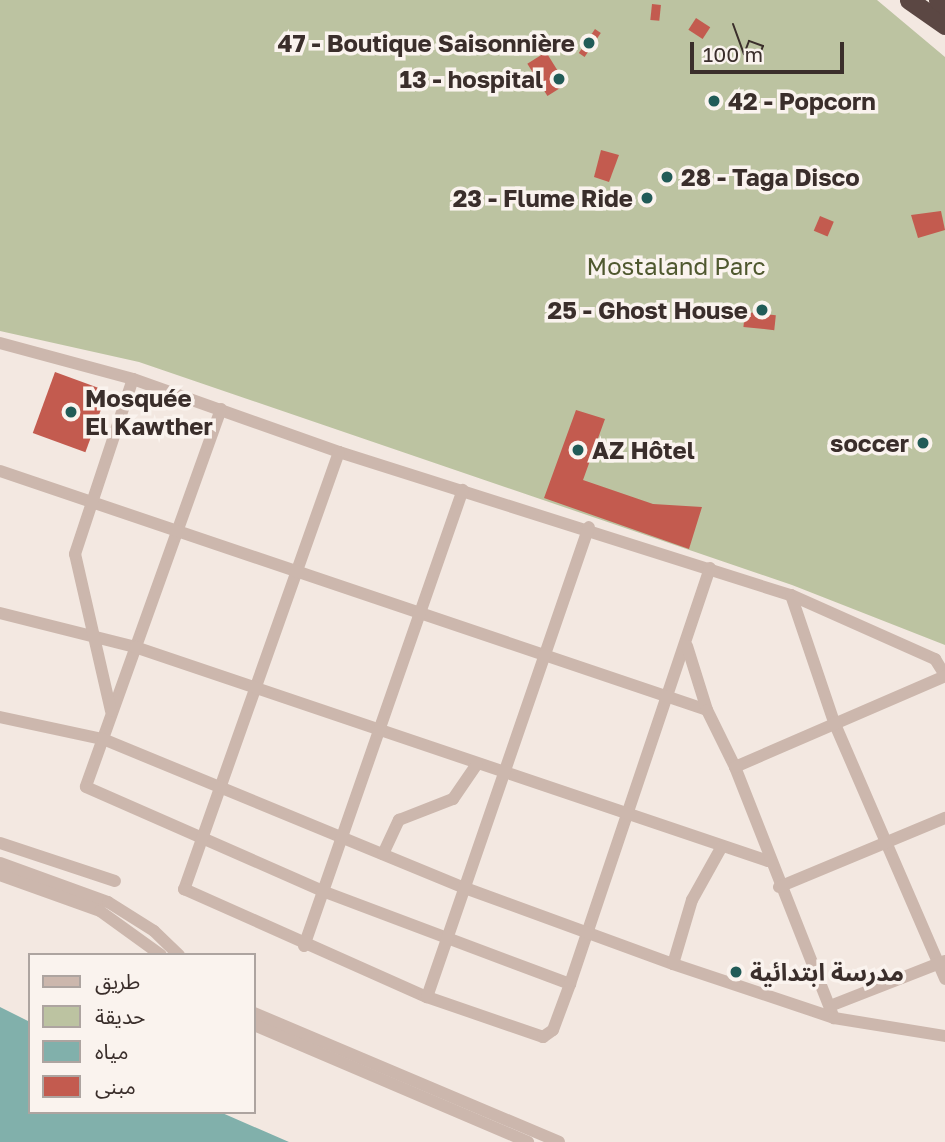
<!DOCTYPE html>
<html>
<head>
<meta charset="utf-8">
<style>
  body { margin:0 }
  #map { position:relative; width:945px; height:1142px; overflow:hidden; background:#f3e8e1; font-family:"Golos Text","Noto Sans Arabic",sans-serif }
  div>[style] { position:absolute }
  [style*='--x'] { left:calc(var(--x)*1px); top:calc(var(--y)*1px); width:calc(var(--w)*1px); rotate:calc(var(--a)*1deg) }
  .green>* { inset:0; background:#bcc3a1 }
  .water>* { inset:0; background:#81b0ab }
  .building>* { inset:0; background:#c35b4f; transform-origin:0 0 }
  .minor>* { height:12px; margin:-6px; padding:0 6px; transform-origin:6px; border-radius:6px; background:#ccb7ad }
  .highway>* { height:19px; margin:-9.5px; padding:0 9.5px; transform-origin:9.5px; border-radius:9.5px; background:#5b4743 }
  .tram>* { height:2px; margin:-1px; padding:0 1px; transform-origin:1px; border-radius:1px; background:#3a2e2b }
  .dots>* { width:19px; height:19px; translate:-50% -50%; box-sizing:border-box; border:4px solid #faf3ee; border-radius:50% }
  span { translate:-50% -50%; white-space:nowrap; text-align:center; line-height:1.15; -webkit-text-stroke:7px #faf3ee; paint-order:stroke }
  .poi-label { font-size:24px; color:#3a2e2b; font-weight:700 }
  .right { translate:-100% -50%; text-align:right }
  .left { translate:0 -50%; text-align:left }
  .park-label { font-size:24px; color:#4f582f }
  .legend { position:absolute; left:28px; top:953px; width:228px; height:161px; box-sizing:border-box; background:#faf3ee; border:2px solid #ada4a0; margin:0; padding:9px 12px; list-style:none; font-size:21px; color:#3a2e2b }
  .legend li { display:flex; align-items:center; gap:14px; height:35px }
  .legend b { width:35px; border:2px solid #ada4a0 }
  .scale { position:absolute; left:690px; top:42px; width:154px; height:32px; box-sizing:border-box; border:4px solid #3a2e2b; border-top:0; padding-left:9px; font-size:21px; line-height:24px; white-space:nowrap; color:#3a2e2b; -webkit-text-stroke:5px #faf3ee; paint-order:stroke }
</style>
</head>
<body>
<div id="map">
  <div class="green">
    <div style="clip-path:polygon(0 0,877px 0,945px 57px,945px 645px,792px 585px,139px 362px,0 331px)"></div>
  </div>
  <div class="water">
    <div style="clip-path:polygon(0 1007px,30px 1022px,30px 1112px,220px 1112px,289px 1142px,0 1142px)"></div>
  </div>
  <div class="building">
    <div style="left:652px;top:4px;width:9px;height:16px;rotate:6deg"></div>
    <div style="left:696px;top:18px;width:17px;height:14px;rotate:33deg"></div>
    <div style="left:595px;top:29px;width:7px;height:29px;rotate:34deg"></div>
    <div style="left:546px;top:52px;width:38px;height:22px;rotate:58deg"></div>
    <div style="clip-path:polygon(601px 150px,619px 155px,609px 182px,594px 177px)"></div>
    <div style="clip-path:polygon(941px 211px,945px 230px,918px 238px,911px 215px)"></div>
    <div style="left:820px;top:216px;width:15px;height:16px;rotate:23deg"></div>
    <div style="left:745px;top:312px;width:31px;height:15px;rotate:6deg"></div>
    <div style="left:55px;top:372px;width:56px;height:65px;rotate:20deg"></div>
    <div style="clip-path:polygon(576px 410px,605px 419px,583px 480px,653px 504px,702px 507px,689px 549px,544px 498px)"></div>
  </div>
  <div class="minor">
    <div style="--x:0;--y:343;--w:138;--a:15.1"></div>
    <div style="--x:133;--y:379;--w:219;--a:19.5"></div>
    <div style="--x:339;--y:452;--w:474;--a:17.6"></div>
    <div style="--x:791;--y:595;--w:158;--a:24"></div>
    <div style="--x:935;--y:659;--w:19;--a:58"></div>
    <div style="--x:221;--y:409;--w:401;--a:109.7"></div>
    <div style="--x:86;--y:787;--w:261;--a:23.7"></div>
    <div style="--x:325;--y:892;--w:262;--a:20.6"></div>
    <div style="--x:339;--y:452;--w:464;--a:109.5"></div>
    <div style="--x:184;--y:889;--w:266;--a:24"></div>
    <div style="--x:427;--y:997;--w:123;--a:19"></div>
    <div style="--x:543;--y:1037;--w:12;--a:-35"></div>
    <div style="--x:553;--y:1030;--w:49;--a:-69.7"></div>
    <div style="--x:570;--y:984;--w:439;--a:-71.4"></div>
    <div style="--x:0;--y:471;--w:746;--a:18.68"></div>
    <div style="--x:791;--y:595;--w:134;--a:71.3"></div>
    <div style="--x:834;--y:722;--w:280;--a:66.6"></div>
    <div style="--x:0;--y:613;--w:139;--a:14.1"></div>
    <div style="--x:135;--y:647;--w:668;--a:18.68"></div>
    <div style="--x:687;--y:646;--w:67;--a:72.6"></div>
    <div style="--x:707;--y:710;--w:64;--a:63.8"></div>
    <div style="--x:735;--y:767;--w:270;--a:68.5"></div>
    <div style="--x:111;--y:711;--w:161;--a:-102.9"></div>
    <div style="--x:75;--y:554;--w:184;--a:-71.7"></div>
    <div style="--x:0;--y:717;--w:105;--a:12.1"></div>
    <div style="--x:103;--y:739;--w:391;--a:22.4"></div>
    <div style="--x:465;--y:888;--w:221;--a:20.1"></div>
    <div style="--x:673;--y:964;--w:170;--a:18.5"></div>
    <div style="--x:834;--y:1018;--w:112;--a:9.2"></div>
    <div style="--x:735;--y:767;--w:229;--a:-23.4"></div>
    <div style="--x:0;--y:843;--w:121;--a:18.3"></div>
    <div style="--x:383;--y:854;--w:38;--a:-65"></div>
    <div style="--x:399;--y:820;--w:58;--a:-21.3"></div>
    <div style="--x:453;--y:799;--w:42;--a:-55.6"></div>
    <div style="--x:0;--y:863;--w:115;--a:19.9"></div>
    <div style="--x:108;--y:902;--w:54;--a:32.2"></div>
    <div style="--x:154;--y:931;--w:35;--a:44"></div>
    <div style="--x:0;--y:875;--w:106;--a:19.8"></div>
    <div style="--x:100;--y:911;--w:75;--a:35.8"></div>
    <div style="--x:779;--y:887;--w:180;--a:-22.6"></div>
    <div style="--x:304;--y:946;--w:483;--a:-70.8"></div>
    <div style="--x:673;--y:964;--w:67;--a:-73.5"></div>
    <div style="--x:692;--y:900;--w:60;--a:-60.9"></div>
    <div style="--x:427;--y:997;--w:497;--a:-71"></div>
    <div style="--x:830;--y:1006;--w:123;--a:-21.4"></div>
    <div style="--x:254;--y:1013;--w:331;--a:22.9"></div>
    <div style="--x:254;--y:1025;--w:298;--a:23.1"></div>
  </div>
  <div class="highway">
    <div style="--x:909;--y:0;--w:44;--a:34.8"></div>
    <div style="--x:938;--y:0;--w:9;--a:36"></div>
  </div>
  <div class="tram">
    <div style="--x:733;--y:24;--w:32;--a:70"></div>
    <div style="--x:744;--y:54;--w:4;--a:45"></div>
    <div style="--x:747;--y:57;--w:11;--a:10"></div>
    <div style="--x:758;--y:59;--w:14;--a:-69"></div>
    <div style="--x:763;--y:46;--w:15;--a:-160"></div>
    <div style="--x:749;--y:41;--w:14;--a:111"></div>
  </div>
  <div class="dots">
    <div style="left:589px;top:43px;background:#215b57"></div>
    <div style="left:559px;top:79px;background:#215b57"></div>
    <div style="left:714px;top:101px;background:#215b57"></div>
    <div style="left:667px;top:177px;background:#215b57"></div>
    <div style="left:647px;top:198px;background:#215b57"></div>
    <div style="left:762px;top:310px;background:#215b57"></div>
    <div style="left:71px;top:412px;background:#215b57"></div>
    <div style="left:923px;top:443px;background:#215b57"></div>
    <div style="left:578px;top:450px;background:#215b57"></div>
    <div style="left:736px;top:972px;background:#215b57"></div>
  </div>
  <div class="poi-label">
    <span class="right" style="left:575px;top:43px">47 - Boutique Saisonnière</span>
    <span class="right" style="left:543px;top:79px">13 - hospital</span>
    <span class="left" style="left:728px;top:101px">42 - Popcorn</span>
    <span class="left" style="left:681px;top:177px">28 - Taga Disco</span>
    <span class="right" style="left:633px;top:198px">23 - Flume Ride</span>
    <span class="right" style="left:748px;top:310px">25 - Ghost House</span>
    <span class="left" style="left:85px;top:412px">Mosquée<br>El Kawther</span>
    <span class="right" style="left:909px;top:443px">soccer</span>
    <span class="left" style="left:592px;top:450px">AZ Hôtel</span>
    <span class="left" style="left:750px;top:972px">مدرسة ابتدائية</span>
  </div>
  <div class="park-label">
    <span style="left:676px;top:266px">Mostaland Parc</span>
  </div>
  <ul class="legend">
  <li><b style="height:9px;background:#ccb7ad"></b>طريق</li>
  <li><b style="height:19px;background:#bcc3a1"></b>حديقة</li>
  <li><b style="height:19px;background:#81b0ab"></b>مياه</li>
  <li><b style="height:19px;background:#c35b4f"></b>مبنى</li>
  </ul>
  <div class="scale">100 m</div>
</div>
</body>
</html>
